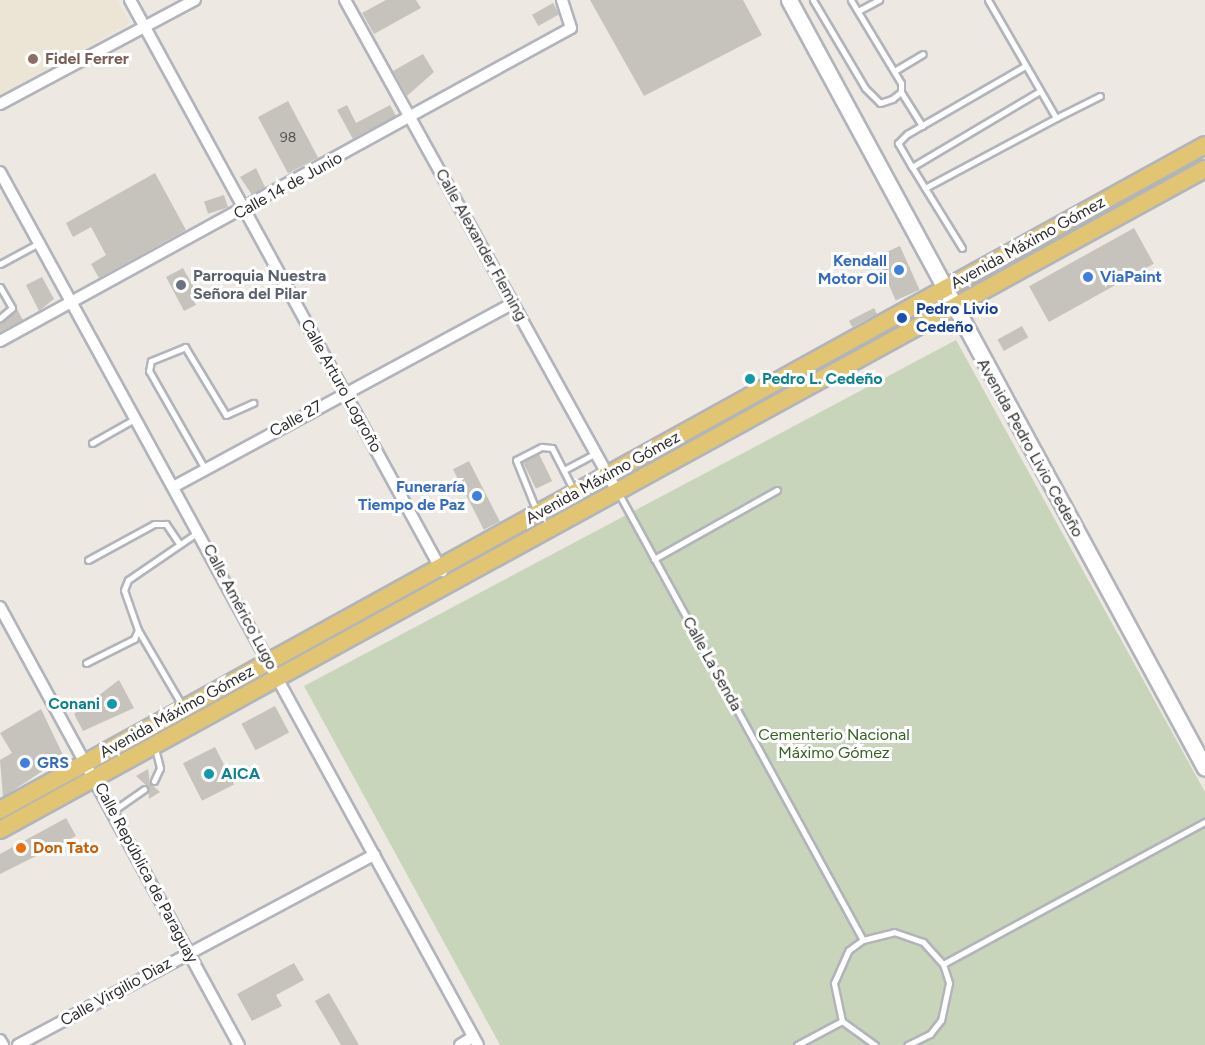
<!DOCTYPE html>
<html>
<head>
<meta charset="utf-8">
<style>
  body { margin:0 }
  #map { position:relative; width:1205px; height:1045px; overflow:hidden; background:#ede8e2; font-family:Figtree,sans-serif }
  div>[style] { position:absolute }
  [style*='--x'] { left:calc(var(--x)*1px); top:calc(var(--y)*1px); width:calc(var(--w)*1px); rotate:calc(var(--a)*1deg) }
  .education>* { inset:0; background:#ece4d4 }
  .cemetery>* { inset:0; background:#c9d5bb }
  .building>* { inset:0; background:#c6c3bd; transform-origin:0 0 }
  .roads { filter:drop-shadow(2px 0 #b2b4bc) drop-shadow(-2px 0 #b2b4bc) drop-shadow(0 2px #b2b4bc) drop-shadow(0 -2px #b2b4bc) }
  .lane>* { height:5px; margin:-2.5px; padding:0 2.5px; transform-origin:2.5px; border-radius:2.5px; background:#fff }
  .street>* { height:10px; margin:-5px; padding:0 5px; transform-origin:5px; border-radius:5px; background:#fff }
  .secondary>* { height:15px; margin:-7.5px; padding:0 7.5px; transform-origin:7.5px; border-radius:7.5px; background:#fff }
  .primary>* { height:16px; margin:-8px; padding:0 8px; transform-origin:8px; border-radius:8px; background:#e2c572 }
  .dots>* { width:16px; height:16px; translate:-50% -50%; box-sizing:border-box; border:3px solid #fff; border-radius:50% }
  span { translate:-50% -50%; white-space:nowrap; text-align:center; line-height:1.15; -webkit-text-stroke:6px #fff; paint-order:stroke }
  .number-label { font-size:14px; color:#545352 }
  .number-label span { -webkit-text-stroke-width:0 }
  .education-label { font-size:16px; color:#785e54; font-weight:700 }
  .left { translate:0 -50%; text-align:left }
  .street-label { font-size:16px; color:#2e2e2e }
  .shop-label { font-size:16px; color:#366cbe; font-weight:700 }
  .right { translate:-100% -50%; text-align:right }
  .worship-label { font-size:16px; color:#5b616d; font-weight:700 }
  .transit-label { font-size:16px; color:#164399; font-weight:700 }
  .culture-label { font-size:16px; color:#0d838f; font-weight:700 }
  .park-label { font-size:16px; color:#336424 }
  .food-label { font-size:16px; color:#c56008; font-weight:700 }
</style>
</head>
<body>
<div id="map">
  <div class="education">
    <div style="clip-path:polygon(0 0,117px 0,130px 23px,0 95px)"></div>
  </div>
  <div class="cemetery">
    <div style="clip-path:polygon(956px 340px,1205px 792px,1205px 1045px,500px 1045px,304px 686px)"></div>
  </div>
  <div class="building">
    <div style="clip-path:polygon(386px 0,416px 0,421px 8px,374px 34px,362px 13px)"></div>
    <div style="clip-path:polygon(590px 0,743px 0,762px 35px,644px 96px)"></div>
    <div style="left:553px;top:3px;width:13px;height:24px;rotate:61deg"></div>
    <div style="clip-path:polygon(423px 54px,434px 72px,407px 96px,393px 71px)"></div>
    <div style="left:288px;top:101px;width:64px;height:34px;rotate:62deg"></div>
    <div style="clip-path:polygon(347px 105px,356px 123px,390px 105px,396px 116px,353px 139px,337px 110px)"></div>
    <div style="clip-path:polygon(256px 168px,265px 187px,252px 195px,240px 177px)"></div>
    <div style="clip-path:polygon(155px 173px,186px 230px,99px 278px,91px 264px,106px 255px,91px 227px,73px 237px,66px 223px)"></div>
    <div style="left:224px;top:195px;width:13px;height:21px;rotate:72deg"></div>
    <div style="left:1134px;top:228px;width:41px;height:120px;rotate:61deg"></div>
    <div style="left:900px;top:246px;width:48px;height:26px;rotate:66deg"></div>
    <div style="clip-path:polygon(183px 268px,197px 293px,191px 296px,196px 305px,184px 311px,166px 277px)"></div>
    <div style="clip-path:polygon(42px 277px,54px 299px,39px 311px,26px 285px)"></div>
    <div style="left:874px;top:308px;width:7px;height:28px;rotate:63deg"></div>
    <div style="clip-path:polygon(17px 309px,23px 320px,0 332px,0 323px)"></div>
    <div style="left:1022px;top:326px;width:13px;height:28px;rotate:61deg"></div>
    <div style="left:539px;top:454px;width:30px;height:18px;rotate:64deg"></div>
    <div style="left:469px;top:461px;width:68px;height:18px;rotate:63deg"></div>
    <div style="clip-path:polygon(119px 680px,134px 708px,83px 731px,74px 714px)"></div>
    <div style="left:275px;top:706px;width:30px;height:38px;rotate:62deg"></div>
    <div style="clip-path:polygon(41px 709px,64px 757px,3px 797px,0 760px,12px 753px,0 733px)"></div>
    <div style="left:215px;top:747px;width:42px;height:36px;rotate:63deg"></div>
    <div style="clip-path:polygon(148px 769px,150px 783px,160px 792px,149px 799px,148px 787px,136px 776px)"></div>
    <div style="clip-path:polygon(66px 818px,76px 836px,0 874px,0 854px)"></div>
    <div style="clip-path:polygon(294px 963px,304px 980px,276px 995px,282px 1006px,252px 1021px,237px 994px)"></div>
    <div style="clip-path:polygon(329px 993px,359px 1045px,341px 1045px,315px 1001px)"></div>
  </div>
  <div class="roads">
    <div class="lane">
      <div style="--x:813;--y:0;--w:102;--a:59.4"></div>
      <div style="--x:865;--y:88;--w:21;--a:45"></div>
      <div style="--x:880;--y:103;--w:13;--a:-18"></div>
      <div style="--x:892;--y:99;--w:11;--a:-38"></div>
      <div style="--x:901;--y:92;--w:9;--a:-90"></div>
      <div style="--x:901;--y:83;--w:97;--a:-121.1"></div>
      <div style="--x:988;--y:0;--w:136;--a:60"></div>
      <div style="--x:1056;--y:118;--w:49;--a:-26.6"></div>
      <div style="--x:858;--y:11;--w:24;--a:-28"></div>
      <div style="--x:1025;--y:66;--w:136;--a:150"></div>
      <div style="--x:907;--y:134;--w:13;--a:135"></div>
      <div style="--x:898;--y:143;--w:28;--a:60"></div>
      <div style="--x:912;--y:167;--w:149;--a:-30.7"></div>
      <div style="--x:896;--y:70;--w:31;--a:-31"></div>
      <div style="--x:901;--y:92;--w:40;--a:58"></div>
      <div style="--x:912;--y:167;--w:95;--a:58.3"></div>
      <div style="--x:925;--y:188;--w:149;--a:-28.1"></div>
      <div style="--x:0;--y:264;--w:44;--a:-28.3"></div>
      <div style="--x:0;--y:287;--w:24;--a:60"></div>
      <div style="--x:12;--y:308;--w:16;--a:140"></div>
      <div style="--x:92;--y:443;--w:51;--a:-29.6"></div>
      <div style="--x:205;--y:469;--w:113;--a:-119.7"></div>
      <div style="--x:149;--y:371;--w:10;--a:-79"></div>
      <div style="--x:151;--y:361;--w:37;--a:-22"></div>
      <div style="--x:185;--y:347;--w:79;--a:58.9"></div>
      <div style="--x:226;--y:415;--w:30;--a:-24"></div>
      <div style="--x:564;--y:470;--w:36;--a:-28"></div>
      <div style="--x:619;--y:494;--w:508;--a:61.32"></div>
      <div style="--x:537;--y:512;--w:56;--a:-112"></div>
      <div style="--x:516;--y:460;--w:29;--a:-27"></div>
      <div style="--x:542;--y:447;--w:10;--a:6"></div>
      <div style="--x:552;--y:448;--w:46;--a:62.9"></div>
      <div style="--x:654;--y:559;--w:141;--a:-29.3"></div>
      <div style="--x:88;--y:560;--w:75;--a:-28.6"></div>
      <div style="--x:154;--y:524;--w:12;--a:0"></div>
      <div style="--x:166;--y:524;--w:22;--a:56"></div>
      <div style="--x:138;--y:630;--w:89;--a:59.7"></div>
      <div style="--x:86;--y:663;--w:54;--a:-26.6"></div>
      <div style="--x:134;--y:639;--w:10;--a:-66"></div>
      <div style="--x:138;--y:630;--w:42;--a:-109.3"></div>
      <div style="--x:124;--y:590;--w:11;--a:-68"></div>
      <div style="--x:128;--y:580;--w:85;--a:-34.4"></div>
      <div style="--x:154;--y:781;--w:14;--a:-65"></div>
      <div style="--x:160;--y:768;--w:21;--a:-104"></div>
      <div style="--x:113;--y:811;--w:38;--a:-35"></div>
      <div style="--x:943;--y:964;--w:298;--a:-28.5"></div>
      <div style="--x:797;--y:1045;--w:51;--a:-28.1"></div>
      <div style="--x:875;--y:1045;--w:41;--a:-144"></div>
      <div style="--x:842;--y:1021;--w:39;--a:-102"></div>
      <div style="--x:834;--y:983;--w:36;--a:-66"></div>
      <div style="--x:849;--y:950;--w:17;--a:-36"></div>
      <div style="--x:863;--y:940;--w:32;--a:-14"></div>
      <div style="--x:894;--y:932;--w:31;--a:19"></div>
      <div style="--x:923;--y:942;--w:30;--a:48"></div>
      <div style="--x:943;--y:964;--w:20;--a:72"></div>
      <div style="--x:949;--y:983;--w:38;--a:102"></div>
      <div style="--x:941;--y:1020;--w:18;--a:128"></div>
      <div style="--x:930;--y:1034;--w:25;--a:154"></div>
    </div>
    <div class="street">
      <div style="--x:130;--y:0;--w:651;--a:61.35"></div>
      <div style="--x:345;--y:0;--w:560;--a:61.05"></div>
      <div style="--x:0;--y:104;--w:221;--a:-28.1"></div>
      <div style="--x:0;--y:172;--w:995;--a:61.3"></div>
      <div style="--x:0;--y:341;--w:651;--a:-28.73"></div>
      <div style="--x:571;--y:28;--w:29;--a:-108"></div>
      <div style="--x:175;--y:486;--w:384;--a:-28.4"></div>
      <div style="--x:0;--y:607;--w:499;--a:61.4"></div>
      <div style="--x:0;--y:1040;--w:6;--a:59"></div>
      <div style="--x:18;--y:1045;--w:404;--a:-28.1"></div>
      <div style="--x:460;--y:1045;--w:15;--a:-32"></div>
    </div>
    <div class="secondary">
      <div style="--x:789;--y:0;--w:873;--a:61.56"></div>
    </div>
    <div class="primary">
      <div style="--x:0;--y:810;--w:1376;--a:-28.89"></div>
      <div style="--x:0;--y:830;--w:1374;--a:-28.75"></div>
    </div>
  </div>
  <div class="dots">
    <div style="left:33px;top:59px;background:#8d6e63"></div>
    <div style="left:899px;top:270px;background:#3f7fe0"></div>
    <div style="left:1088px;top:277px;background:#3f7fe0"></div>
    <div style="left:181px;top:285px;background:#6b7280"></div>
    <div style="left:902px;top:318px;background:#1a4fb4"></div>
    <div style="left:750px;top:379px;background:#0f9aa8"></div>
    <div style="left:477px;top:496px;background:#3f7fe0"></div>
    <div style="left:112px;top:704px;background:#0f9aa8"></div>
    <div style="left:25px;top:763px;background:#3f7fe0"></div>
    <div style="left:209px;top:774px;background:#0f9aa8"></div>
    <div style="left:21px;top:848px;background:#e8710a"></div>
  </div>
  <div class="number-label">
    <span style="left:288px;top:138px">98</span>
  </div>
  <div class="education-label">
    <span class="left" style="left:45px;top:59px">Fidel Ferrer</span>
  </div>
  <div class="street-label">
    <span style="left:288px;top:186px;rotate:-29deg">Calle 14 de Junio</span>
    <span style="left:1028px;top:243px;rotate:-29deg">Avenida Máximo Gómez</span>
    <span style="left:481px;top:245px;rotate:61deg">Calle Alexander Fleming</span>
    <span style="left:341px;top:386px;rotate:61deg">Calle Arturo Logroño</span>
    <span style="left:296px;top:419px;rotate:-29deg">Calle 27</span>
    <span style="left:1030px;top:448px;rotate:61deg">Avenida Pedro Livio Cedeño</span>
    <span style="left:603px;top:478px;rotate:-29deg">Avenida Máximo Gómez</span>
    <span style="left:240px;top:607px;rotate:62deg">Calle Américo Lugo</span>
    <span style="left:712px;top:664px;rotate:61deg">Calle La Senda</span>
    <span style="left:177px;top:712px;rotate:-29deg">Avenida Máximo Gómez</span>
    <span style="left:146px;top:873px;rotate:62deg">Calle República de Paraguay</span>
    <span style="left:116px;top:992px;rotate:-29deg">Calle Virgilio Diaz</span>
  </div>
  <div class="shop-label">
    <span class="right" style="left:887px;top:270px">Kendall<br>Motor Oil</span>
    <span class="left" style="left:1100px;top:277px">ViaPaint</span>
    <span class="right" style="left:465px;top:496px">Funeraría<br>Tiempo de Paz</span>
    <span class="left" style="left:37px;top:763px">GRS</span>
  </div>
  <div class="worship-label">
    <span class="left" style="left:193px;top:285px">Parroquia Nuestra<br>Señora del Pilar</span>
  </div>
  <div class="transit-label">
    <span class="left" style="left:916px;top:318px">Pedro Livio<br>Cedeño</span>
  </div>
  <div class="culture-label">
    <span class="left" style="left:762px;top:379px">Pedro L. Cedeño</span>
    <span class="right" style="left:100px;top:704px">Conani</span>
    <span class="left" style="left:221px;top:774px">AICA</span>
  </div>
  <div class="park-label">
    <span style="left:834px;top:744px">Cementerio Nacional<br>Máximo Gómez</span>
  </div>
  <div class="food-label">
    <span class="left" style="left:33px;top:848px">Don Tato</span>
  </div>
</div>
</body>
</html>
